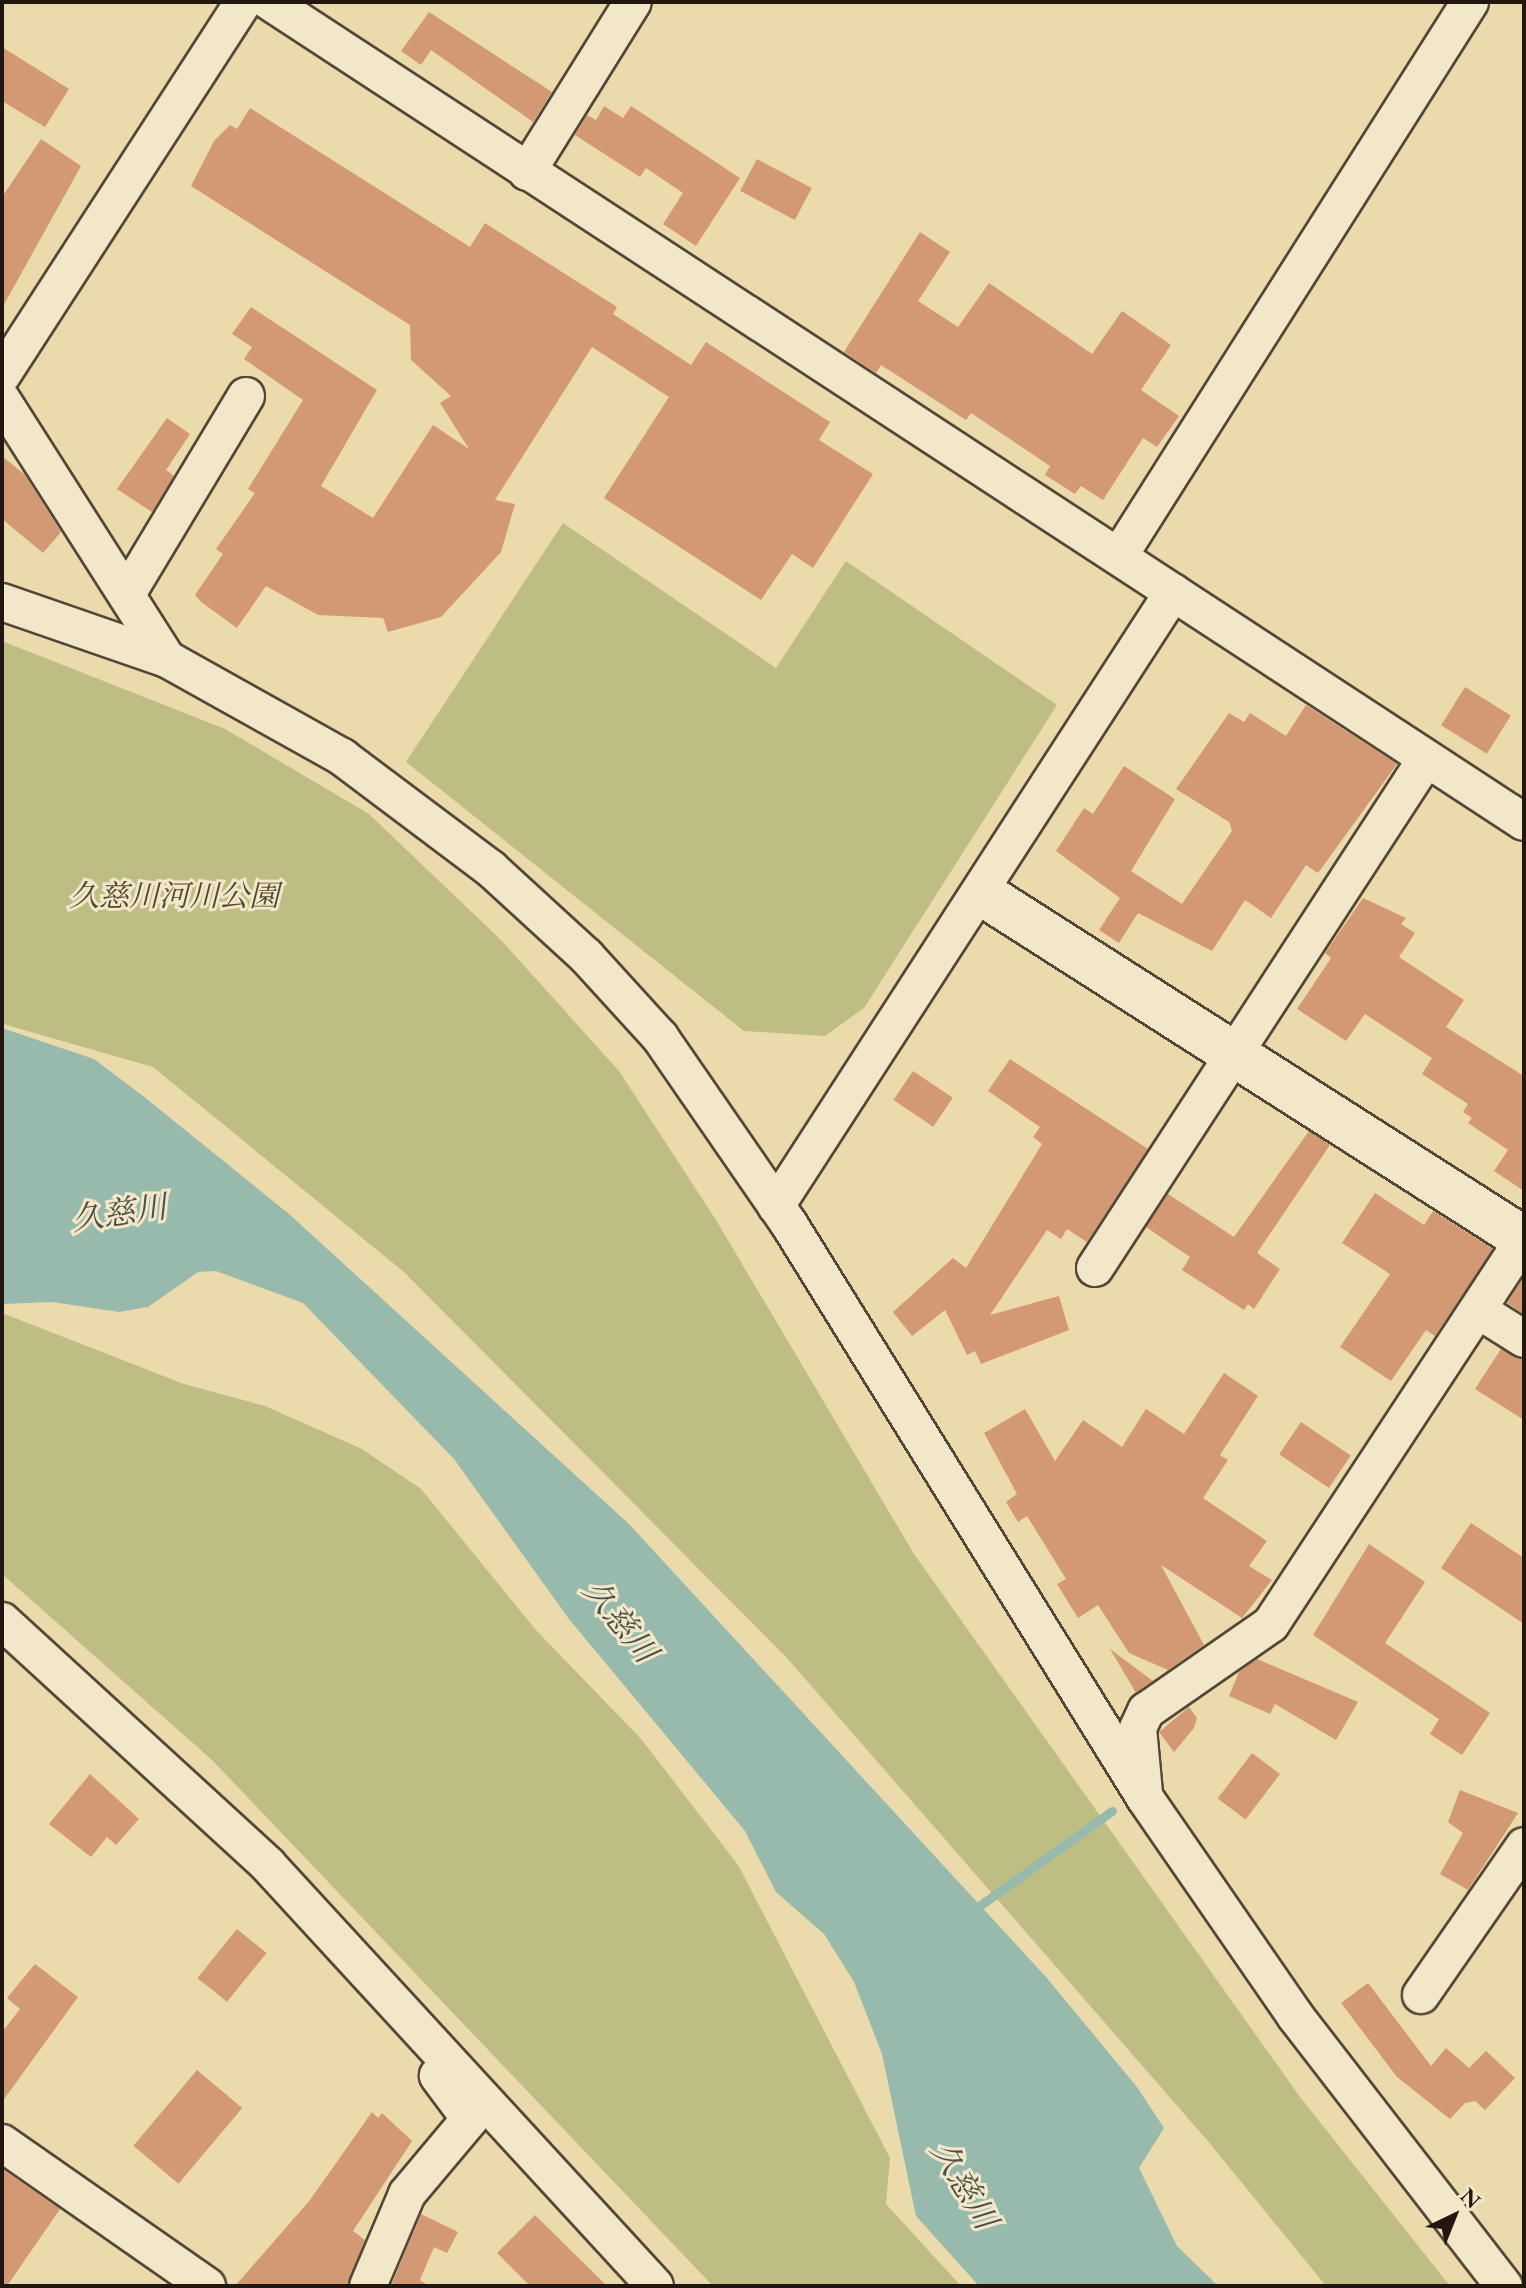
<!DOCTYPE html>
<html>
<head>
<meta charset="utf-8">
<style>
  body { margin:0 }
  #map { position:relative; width:1526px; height:2288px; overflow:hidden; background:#ebdaab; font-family:"EB Garamond","Noto Serif JP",serif }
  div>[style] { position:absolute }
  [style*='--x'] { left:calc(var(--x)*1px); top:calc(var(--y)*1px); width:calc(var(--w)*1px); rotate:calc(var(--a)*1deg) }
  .green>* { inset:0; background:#bebd84 }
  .water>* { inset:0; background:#98baac }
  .stream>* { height:9px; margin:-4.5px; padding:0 4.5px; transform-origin:4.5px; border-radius:4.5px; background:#98baac }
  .building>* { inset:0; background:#d39975; transform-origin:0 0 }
  .roads { filter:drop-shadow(2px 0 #544737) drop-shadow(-2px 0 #544737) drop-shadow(0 2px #544737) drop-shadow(0 -2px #544737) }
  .minor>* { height:36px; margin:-18px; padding:0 18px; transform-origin:18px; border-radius:18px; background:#f2e7c8 }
  .tertiary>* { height:44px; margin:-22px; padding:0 22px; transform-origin:22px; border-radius:22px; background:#f2e7c8 }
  span { translate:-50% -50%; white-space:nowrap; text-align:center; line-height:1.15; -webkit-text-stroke:6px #f2e7c8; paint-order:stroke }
  .park-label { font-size:30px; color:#514833; font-style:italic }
  .water-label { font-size:32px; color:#4b4f47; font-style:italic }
  .frame { position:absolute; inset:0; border:4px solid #221610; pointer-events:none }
  .north { position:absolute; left:1414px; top:2176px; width:80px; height:80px; -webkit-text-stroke:6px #f2e7c8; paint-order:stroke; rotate:43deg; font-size:22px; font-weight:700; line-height:32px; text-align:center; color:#221610 }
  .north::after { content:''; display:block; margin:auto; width:28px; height:36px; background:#221610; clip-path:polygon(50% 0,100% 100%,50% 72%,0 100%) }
</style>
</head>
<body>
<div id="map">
  <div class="green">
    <div style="clip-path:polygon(563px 523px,776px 668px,846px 561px,1057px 705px,864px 1008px,825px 1036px,744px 1031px,406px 762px)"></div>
    <div style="clip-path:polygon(2px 641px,225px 729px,369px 814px,501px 940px,619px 1071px,716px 1220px,914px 1554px,1300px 2097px,1450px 2286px,1326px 2286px,1207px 2140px,787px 1658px,404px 1272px,153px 1067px,3px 1024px)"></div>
    <div style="clip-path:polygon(2px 1313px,184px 1384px,265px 1406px,362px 1449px,421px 1489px,535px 1629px,642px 1740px,738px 1865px,890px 2158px,886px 2204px,961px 2286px,713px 2286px,212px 1760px,2px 1574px)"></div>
  </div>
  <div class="water">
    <div style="clip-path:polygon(2px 1028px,94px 1059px,143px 1096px,289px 1214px,629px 1524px,1046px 1977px,1137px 2087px,1164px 2128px,1139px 2168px,1177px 2246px,1218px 2286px,979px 2286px,916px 2216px,882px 2054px,854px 1982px,824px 1934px,776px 1892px,745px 1831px,569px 1619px,454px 1459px,303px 1303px,216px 1271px,198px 1272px,148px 1307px,119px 1312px,52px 1302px,2px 1304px)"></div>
  </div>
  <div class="stream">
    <div style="--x:968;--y:1914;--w:177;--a:-35.6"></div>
  </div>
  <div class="building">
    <div style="clip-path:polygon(429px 12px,552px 92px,533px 122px,431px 50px,421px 65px,401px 51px)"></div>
    <div style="clip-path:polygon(2px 47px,69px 89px,45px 127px,2px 101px)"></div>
    <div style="clip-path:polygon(604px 106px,623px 118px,631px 106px,740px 178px,696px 246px,663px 224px,683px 193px,646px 168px,640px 177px,575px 135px,587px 115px,596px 120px)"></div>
    <div style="clip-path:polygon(250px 108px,470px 247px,485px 223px,617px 307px,613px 314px,691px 365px,706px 342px,830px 422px,819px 440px,873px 474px,813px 568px,792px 554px,761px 600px,604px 498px,669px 397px,592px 347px,495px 500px,515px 504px,501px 552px,441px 617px,388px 632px,383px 618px,318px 615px,266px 586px,237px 628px,201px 602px,195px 595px,223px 554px,216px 549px,255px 493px,248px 489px,303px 400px,244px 359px,252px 347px,232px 334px,251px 307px,377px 390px,321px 486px,373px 518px,433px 425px,469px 449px,440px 403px,451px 396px,411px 360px,410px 325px,191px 186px,214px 141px,230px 125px,237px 129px)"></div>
    <div style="clip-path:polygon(41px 139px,81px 166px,2px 308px,2px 197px)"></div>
    <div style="left:757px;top:159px;width:62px;height:36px;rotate:28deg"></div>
    <div style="clip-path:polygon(920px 232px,950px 252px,918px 301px,958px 327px,989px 283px,1092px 354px,1122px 311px,1171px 345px,1141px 390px,1179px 416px,1157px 447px,1143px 438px,1103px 500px,1081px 486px,1075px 494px,1045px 475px,1050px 466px,971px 413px,966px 420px,881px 365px,876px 373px,844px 352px)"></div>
    <div style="clip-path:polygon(167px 418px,190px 434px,166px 470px,174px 476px,152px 512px,117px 489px)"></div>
    <div style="clip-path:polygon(2px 456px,25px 475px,61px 532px,43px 553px,2px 519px)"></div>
    <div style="left:1465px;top:687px;width:54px;height:45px;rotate:32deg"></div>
    <div style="clip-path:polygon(1306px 705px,1397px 764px,1318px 873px,1306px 865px,1271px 918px,1245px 900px,1212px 951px,1138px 913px,1119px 943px,1099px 930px,1120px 898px,1056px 851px,1084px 808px,1093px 814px,1124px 766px,1175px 799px,1131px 871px,1182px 904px,1232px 831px,1229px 822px,1176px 789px,1229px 713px,1244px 722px,1250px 713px,1286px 736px)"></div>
    <div style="clip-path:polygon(1363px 898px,1406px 918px,1401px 924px,1415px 933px,1399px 957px,1464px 1000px,1446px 1027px,1524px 1076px,1524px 1191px,1494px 1171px,1508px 1150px,1468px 1123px,1472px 1118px,1463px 1112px,1468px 1104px,1422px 1074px,1432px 1058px,1365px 1014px,1346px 1041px,1297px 1009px,1331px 958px,1325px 953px)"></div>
    <div style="clip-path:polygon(1010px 1059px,1148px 1149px,1087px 1242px,1067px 1229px,1061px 1239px,1047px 1230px,990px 1315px,1059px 1296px,1069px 1330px,981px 1364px,975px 1351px,967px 1355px,945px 1310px,912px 1336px,893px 1312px,953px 1258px,966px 1268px,1042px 1144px,1033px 1137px,1040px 1127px,988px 1091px)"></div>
    <div style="left:913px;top:1071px;width:48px;height:35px;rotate:34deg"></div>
    <div style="clip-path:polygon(1309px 1131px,1330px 1145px,1257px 1253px,1280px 1269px,1254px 1309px,1248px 1304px,1244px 1310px,1182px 1270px,1190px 1257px,1146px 1227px,1168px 1194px,1234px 1237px)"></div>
    <div style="clip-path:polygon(1375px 1193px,1424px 1225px,1433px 1211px,1493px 1249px,1435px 1336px,1426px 1330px,1391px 1381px,1340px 1347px,1390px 1274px,1342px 1243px)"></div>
    <div style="clip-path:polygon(1524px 1277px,1524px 1314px,1507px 1303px)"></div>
    <div style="clip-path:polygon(1501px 1349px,1524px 1360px,1524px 1420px,1475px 1389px)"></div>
    <div style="clip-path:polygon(1224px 1373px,1258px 1396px,1220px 1455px,1228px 1460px,1203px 1498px,1267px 1541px,1249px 1566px,1272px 1580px,1242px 1618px,1161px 1565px,1204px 1645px,1168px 1670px,1129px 1653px,1098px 1605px,1078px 1618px,1057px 1584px,1066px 1579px,1027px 1516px,1018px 1522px,1006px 1502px,1017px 1494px,984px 1433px,1025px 1409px,1055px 1461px,1083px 1420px,1122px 1447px,1146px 1409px,1184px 1434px)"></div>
    <div style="left:1301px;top:1422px;width:60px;height:39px;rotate:34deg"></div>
    <div style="clip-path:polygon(1471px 1523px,1524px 1558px,1524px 1624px,1441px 1568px)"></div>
    <div style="clip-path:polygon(1369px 1544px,1425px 1582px,1385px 1643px,1490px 1713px,1462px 1755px,1430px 1734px,1439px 1719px,1313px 1635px)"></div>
    <div style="clip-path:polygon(1110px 1649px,1153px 1681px,1136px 1693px)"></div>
    <div style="clip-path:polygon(1257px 1659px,1358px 1702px,1336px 1740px,1275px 1704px,1270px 1714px,1229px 1696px,1239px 1672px)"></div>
    <div style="clip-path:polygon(1189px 1707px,1197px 1718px,1194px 1728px,1174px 1752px,1159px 1732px)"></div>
    <div style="left:1252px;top:1753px;width:35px;height:57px;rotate:37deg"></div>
    <div style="clip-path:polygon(90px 1774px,139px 1819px,116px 1845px,107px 1837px,91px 1857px,49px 1824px)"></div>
    <div style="clip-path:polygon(1460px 1790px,1518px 1813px,1468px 1890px,1440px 1874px,1463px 1833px,1448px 1822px)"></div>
    <div style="left:237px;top:1929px;width:38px;height:63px;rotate:39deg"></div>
    <div style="clip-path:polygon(35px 1964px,78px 1997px,2px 2102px,2px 2032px,20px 2009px,7px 1998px)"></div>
    <div style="clip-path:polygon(1368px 1983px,1431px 2066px,1446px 2048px,1469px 2068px,1486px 2051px,1515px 2078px,1485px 2110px,1475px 2101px,1465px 2103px,1450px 2119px,1397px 2077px,1341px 2003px)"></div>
    <div style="left:197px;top:2070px;width:59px;height:99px;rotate:40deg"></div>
    <div style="clip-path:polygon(372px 2112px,378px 2118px,382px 2113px,412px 2141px,353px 2231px,365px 2240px,347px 2286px,235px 2286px,310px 2200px)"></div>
    <div style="clip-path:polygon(2px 2169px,60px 2209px,7px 2286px,2px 2286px)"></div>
    <div style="clip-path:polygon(421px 2214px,458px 2232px,447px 2253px,434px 2247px,420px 2280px,429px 2286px,391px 2286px)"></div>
    <div style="clip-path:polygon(535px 2215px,607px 2286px,530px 2286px,497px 2253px)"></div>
  </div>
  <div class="roads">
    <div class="minor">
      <div style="--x:270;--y:2;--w:1498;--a:33.18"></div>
      <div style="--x:527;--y:172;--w:200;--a:-58.1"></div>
      <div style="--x:2;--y:375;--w:444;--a:-57.1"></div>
      <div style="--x:2;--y:400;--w:307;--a:57.5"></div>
      <div style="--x:1119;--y:556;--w:656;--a:-57.64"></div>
      <div style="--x:127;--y:594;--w:231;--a:-59"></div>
      <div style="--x:2;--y:602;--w:175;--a:19.1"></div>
      <div style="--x:167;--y:659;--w:201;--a:29.2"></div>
      <div style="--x:342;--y:757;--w:186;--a:36.9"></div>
      <div style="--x:491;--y:869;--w:129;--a:42.5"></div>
      <div style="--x:586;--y:956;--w:110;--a:47.6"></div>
      <div style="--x:660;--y:1037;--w:227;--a:55.4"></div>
      <div style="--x:789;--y:1224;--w:675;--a:58.19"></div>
      <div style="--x:1145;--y:1798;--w:266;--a:55.4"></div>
      <div style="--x:1296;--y:2017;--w:340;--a:52.3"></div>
      <div style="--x:776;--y:1206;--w:731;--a:-57.11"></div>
      <div style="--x:1095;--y:1268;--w:607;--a:-56.96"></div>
      <div style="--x:1478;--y:1310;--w:54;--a:32.2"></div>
      <div style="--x:2;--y:1621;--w:360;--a:42.5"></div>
      <div style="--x:267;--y:1864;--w:573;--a:47.4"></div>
      <div style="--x:1144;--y:1793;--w:65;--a:-95.3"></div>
      <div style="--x:1138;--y:1728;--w:19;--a:-65"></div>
      <div style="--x:1146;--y:1711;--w:152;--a:-34.8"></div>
      <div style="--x:1271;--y:1624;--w:461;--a:-56.7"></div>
      <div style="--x:1421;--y:1995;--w:181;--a:-55.3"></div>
      <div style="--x:2;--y:2143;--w:250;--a:34.9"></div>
      <div style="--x:368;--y:2286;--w:100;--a:-67"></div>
      <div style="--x:407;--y:2194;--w:98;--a:-50"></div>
      <div style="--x:470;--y:2119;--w:54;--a:-126.7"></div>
    </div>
    <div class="tertiary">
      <div style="--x:983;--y:894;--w:642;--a:32.53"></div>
    </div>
  </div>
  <div class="park-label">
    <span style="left:174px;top:896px">久慈川河川公園</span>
  </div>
  <div class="water-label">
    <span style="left:119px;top:1213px;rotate:-8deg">久慈川</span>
    <span style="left:620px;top:1621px;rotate:51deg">久慈川</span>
    <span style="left:964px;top:2185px;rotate:59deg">久慈川</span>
  </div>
  <div class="frame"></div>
  <div class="north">N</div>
</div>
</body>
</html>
